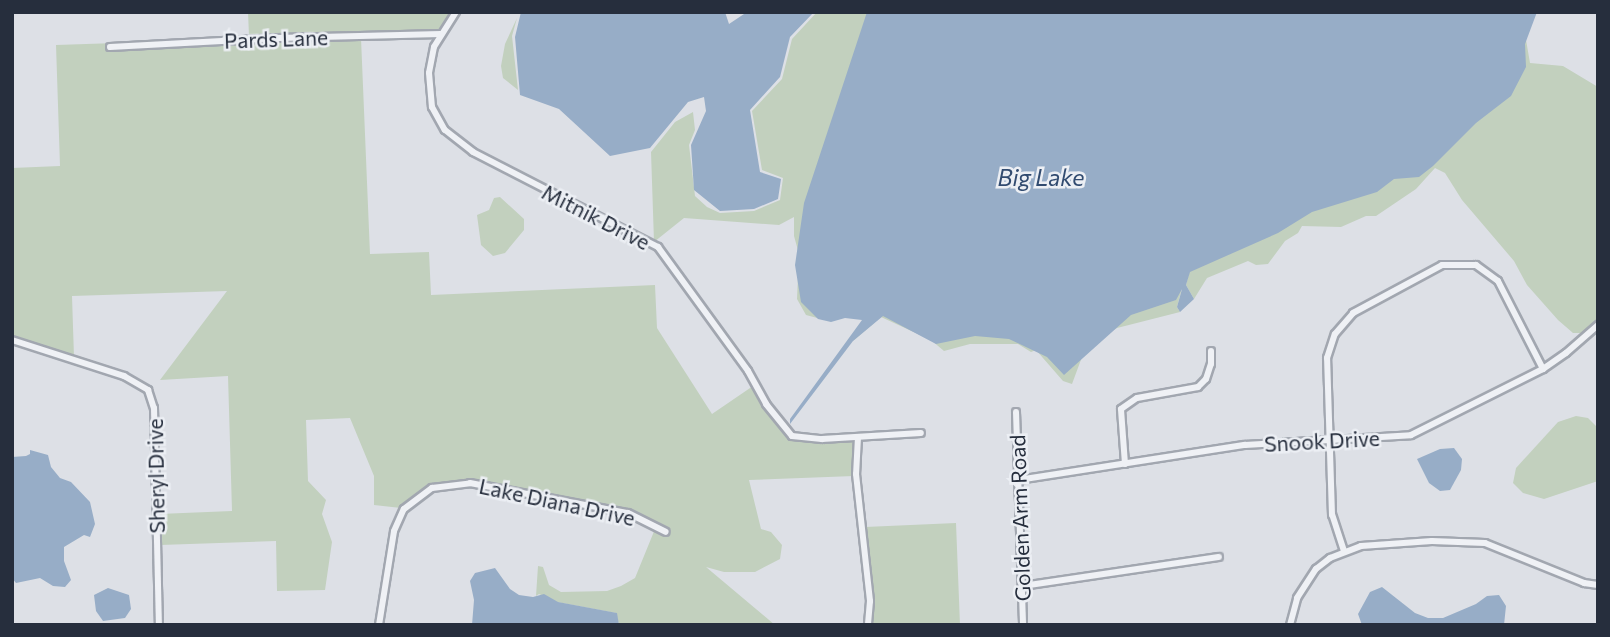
<!DOCTYPE html>
<html>
<head>
<meta charset="utf-8">
<style>
  body { margin:0 }
  #map { position:relative; width:1610px; height:637px; overflow:hidden; background:#dde0e6; font-family:Commissioner,sans-serif }
  div>[style] { position:absolute }
  [style*='--x'] { left:calc(var(--x)*1px); top:calc(var(--y)*1px); width:calc(var(--w)*1px); rotate:calc(var(--a)*1deg) }
  .green>* { inset:0; background:#c2d0be }
  .water>* { inset:0; background:#97adc7 }
  .roads { filter:drop-shadow(2px 0 #a2a7b0) drop-shadow(-2px 0 #a2a7b0) drop-shadow(0 2px #a2a7b0) drop-shadow(0 -2px #a2a7b0) }
  .street>* { height:6px; margin:-3px; padding:0 3px; transform-origin:3px; border-radius:3px; background:#eff1f5 }
  span { translate:-50% -50%; white-space:nowrap; text-align:center; line-height:1.15; -webkit-text-stroke:5px #eceff4; paint-order:stroke }
  .street-label { font-size:21px; color:#262e3d }
  .water-label { font-size:23px; color:#314b70; font-style:italic }
  .frame { position:absolute; inset:0; border:14px solid #262e3d; pointer-events:none }
</style>
</head>
<body>
<div id="map">
  <div class="green">
    <div style="clip-path:polygon(248px 12px,453px 12px,441px 30px,249px 36px)"></div>
    <div style="clip-path:polygon(817px 12px,917px 12px,1182px 288px,1177px 307px,1180px 312px,1117px 328px,1101px 337px,1082px 357px,1072px 384px,1063px 381px,1036px 350px,1031px 352px,1018px 344px,970px 344px,944px 351px,931px 340px,881px 317px,853px 341px,866px 316px,821px 319px,806px 315px,797px 299px,799px 254px,794px 236px,794px 217px,779px 225px,684px 218px,654px 242px,651px 152px,675px 122px,693px 112px,695px 130px,689px 145px,695px 196px,707px 207px,720px 213px,754px 211px,780px 200px,783px 178px,762px 170px,752px 111px,782px 79px,792px 39px)"></div>
    <div style="clip-path:polygon(517px 18px,512px 36px,518px 90px,503px 78px,501px 66px,505px 44px)"></div>
    <div style="clip-path:polygon(1525px 34px,1530px 63px,1563px 66px,1598px 87px,1598px 321px,1587px 333px,1573px 333px,1558px 320px,1527px 285px,1514px 261px,1462px 200px,1445px 173px,1435px 168px,1416px 189px,1376px 216px,1366px 216px,1341px 227px,1302px 226px,1298px 233px,1285px 241px,1268px 264px,1256px 265px,1248px 261px,1207px 278px,1194px 299px,1186px 285px,1189px 273px,1187px 259px)"></div>
    <div style="clip-path:polygon(361px 38px,370px 254px,429px 252px,431px 295px,655px 285px,657px 328px,712px 414px,753px 386px,792px 439px,815px 442px,855px 440px,854px 476px,749px 480px,761px 529px,771px 532px,782px 545px,780px 559px,755px 572px,724px 572px,706px 567px,775px 625px,619px 625px,616px 613px,557px 602px,539px 594px,536px 596px,538px 566px,543px 567px,549px 585px,561px 592px,607px 591px,621px 586px,635px 578px,655px 529px,667px 535px,669px 530px,628px 511px,470px 480px,431px 485px,401px 508px,374px 505px,374px 476px,350px 418px,306px 420px,308px 481px,326px 500px,322px 514px,332px 542px,325px 590px,277px 591px,276px 541px,160px 545px,159px 514px,232px 511px,228px 376px,160px 380px,227px 291px,72px 296px,74px 357px,12px 335px,12px 168px,60px 166px,56px 45px,116px 43px,108px 44px,108px 50px)"></div>
    <div style="clip-path:polygon(500px 197px,524px 219px,524px 230px,505px 253px,493px 256px,481px 245px,477px 215px,489px 210px,494px 198px)"></div>
    <div style="clip-path:polygon(1576px 416px,1588px 418px,1598px 428px,1598px 481px,1544px 499px,1523px 493px,1513px 483px,1516px 468px,1558px 422px)"></div>
    <div style="clip-path:polygon(956px 523px,960px 625px,870px 625px,872px 602px,865px 527px)"></div>
  </div>
  <div class="water">
    <div style="clip-path:polygon(521px 12px,725px 12px,729px 24px,747px 12px,814px 12px,790px 37px,780px 77px,750px 110px,760px 172px,781px 179px,778px 199px,754px 209px,720px 211px,694px 190px,691px 145px,706px 111px,704px 97px,688px 102px,650px 148px,610px 156px,559px 109px,520px 95px,515px 37px)"></div>
    <div style="clip-path:polygon(867px 12px,1537px 12px,1525px 44px,1526px 67px,1511px 96px,1476px 123px,1433px 166px,1419px 177px,1394px 179px,1377px 192px,1312px 212px,1278px 233px,1190px 272px,1186px 285px,1194px 299px,1180px 312px,1177px 307px,1182px 289px,1176px 300px,1131px 315px,1064px 375px,1047px 357px,1009px 339px,975px 336px,936px 344px,883px 316px,853px 341px,790px 424px,790px 419px,862px 320px,845px 318px,831px 322px,818px 319px,801px 302px,795px 265px,804px 203px)"></div>
    <div style="clip-path:polygon(1454px 448px,1462px 459px,1461px 470px,1450px 490px,1440px 491px,1429px 483px,1417px 459px,1440px 449px)"></div>
    <div style="clip-path:polygon(30px 450px,48px 455px,51px 467px,60px 478px,71px 482px,90px 502px,95px 524px,90px 537px,84px 535px,64px 547px,64px 561px,71px 580px,65px 587px,53px 586px,40px 578px,16px 583px,12px 578px,12px 457px,26px 456px,30px 454px)"></div>
    <div style="clip-path:polygon(495px 568px,510px 589px,519px 595px,533px 597px,544px 594px,558px 602px,617px 613px,619px 625px,472px 625px,474px 600px,470px 581px,475px 573px)"></div>
    <div style="clip-path:polygon(1382px 587px,1415px 613px,1428px 618px,1443px 618px,1476px 604px,1487px 596px,1499px 595px,1506px 606px,1504px 625px,1362px 625px,1358px 614px,1370px 592px)"></div>
    <div style="clip-path:polygon(108px 588px,129px 595px,131px 609px,125px 618px,103px 621px,96px 611px,94px 595px)"></div>
  </div>
  <div class="roads">
    <div class="street">
      <div style="--x:456;--y:12;--w:41;--a:122.2"></div>
      <div style="--x:434;--y:47;--w:26;--a:101"></div>
      <div style="--x:429;--y:73;--w:34;--a:85"></div>
      <div style="--x:432;--y:107;--w:26;--a:61"></div>
      <div style="--x:445;--y:130;--w:36;--a:38"></div>
      <div style="--x:473;--y:152;--w:208;--a:27.2"></div>
      <div style="--x:658;--y:247;--w:153;--a:54"></div>
      <div style="--x:748;--y:371;--w:38;--a:61"></div>
      <div style="--x:766;--y:404;--w:41;--a:50.9"></div>
      <div style="--x:792;--y:436;--w:30;--a:6"></div>
      <div style="--x:822;--y:439;--w:99;--a:-3.5"></div>
      <div style="--x:110;--y:47;--w:168;--a:-3.1"></div>
      <div style="--x:278;--y:38;--w:163;--a:-1.4"></div>
      <div style="--x:12;--y:340;--w:118;--a:17.8"></div>
      <div style="--x:124;--y:376;--w:28;--a:30"></div>
      <div style="--x:148;--y:390;--w:19;--a:72"></div>
      <div style="--x:154;--y:408;--w:217;--a:88.7"></div>
      <div style="--x:1016;--y:412;--w:213;--a:88.1"></div>
      <div style="--x:858;--y:437;--w:37;--a:93"></div>
      <div style="--x:856;--y:474;--w:128;--a:83.7"></div>
      <div style="--x:870;--y:601;--w:24;--a:95"></div>
      <div style="--x:1125;--y:464;--w:55;--a:-94.2"></div>
      <div style="--x:1121;--y:409;--w:19;--a:-35"></div>
      <div style="--x:1137;--y:398;--w:62;--a:-10.2"></div>
      <div style="--x:1198;--y:387;--w:11;--a:-45"></div>
      <div style="--x:1206;--y:379;--w:16;--a:-72"></div>
      <div style="--x:1211;--y:364;--w:13;--a:-90"></div>
      <div style="--x:1018;--y:480;--w:230;--a:-8.8"></div>
      <div style="--x:1245;--y:445;--w:166;--a:-3.4"></div>
      <div style="--x:1411;--y:435;--w:148;--a:-26.6"></div>
      <div style="--x:1543;--y:369;--w:28;--a:-35"></div>
      <div style="--x:1566;--y:353;--w:43;--a:-41.2"></div>
      <div style="--x:1344;--y:551;--w:38;--a:-108"></div>
      <div style="--x:1332;--y:515;--w:157;--a:-91.8"></div>
      <div style="--x:1327;--y:358;--w:25;--a:-72"></div>
      <div style="--x:1335;--y:334;--w:28;--a:-49"></div>
      <div style="--x:1353;--y:313;--w:101;--a:-28.3"></div>
      <div style="--x:1442;--y:265;--w:34;--a:0"></div>
      <div style="--x:1476;--y:265;--w:27;--a:36"></div>
      <div style="--x:1498;--y:281;--w:99;--a:62.9"></div>
      <div style="--x:1022;--y:586;--w:199;--a:-8.4"></div>
      <div style="--x:379;--y:625;--w:95;--a:-80.9"></div>
      <div style="--x:394;--y:531;--w:24;--a:-66"></div>
      <div style="--x:404;--y:509;--w:35;--a:-37"></div>
      <div style="--x:432;--y:488;--w:38;--a:-7"></div>
      <div style="--x:470;--y:483;--w:161;--a:10.8"></div>
      <div style="--x:628;--y:513;--w:42;--a:26.6"></div>
      <div style="--x:1290;--y:625;--w:28;--a:-75"></div>
      <div style="--x:1297;--y:598;--w:35;--a:-57"></div>
      <div style="--x:1316;--y:569;--w:18;--a:-38"></div>
      <div style="--x:1330;--y:558;--w:33;--a:-21"></div>
      <div style="--x:1361;--y:546;--w:71;--a:-4"></div>
      <div style="--x:1432;--y:541;--w:53;--a:2.2"></div>
      <div style="--x:1485;--y:543;--w:107;--a:22"></div>
      <div style="--x:1584;--y:583;--w:14;--a:8"></div>
    </div>
  </div>
  <div class="street-label">
    <span style="left:276px;top:39px;rotate:-2deg">Pards Lane</span>
    <span style="left:596px;top:217px;rotate:27deg">Mitnik Drive</span>
    <span style="left:1322px;top:441px;rotate:-3deg">Snook Drive</span>
    <span style="left:156px;top:476px;rotate:-91deg">Sheryl Drive</span>
    <span style="left:557px;top:502px;rotate:12deg">Lake Diana Drive</span>
    <span style="left:1020px;top:518px;rotate:-92deg">Golden Arm Road</span>
  </div>
  <div class="water-label">
    <span style="left:1041px;top:177px">Big Lake</span>
  </div>
  <div class="frame"></div>
</div>
</body>
</html>
